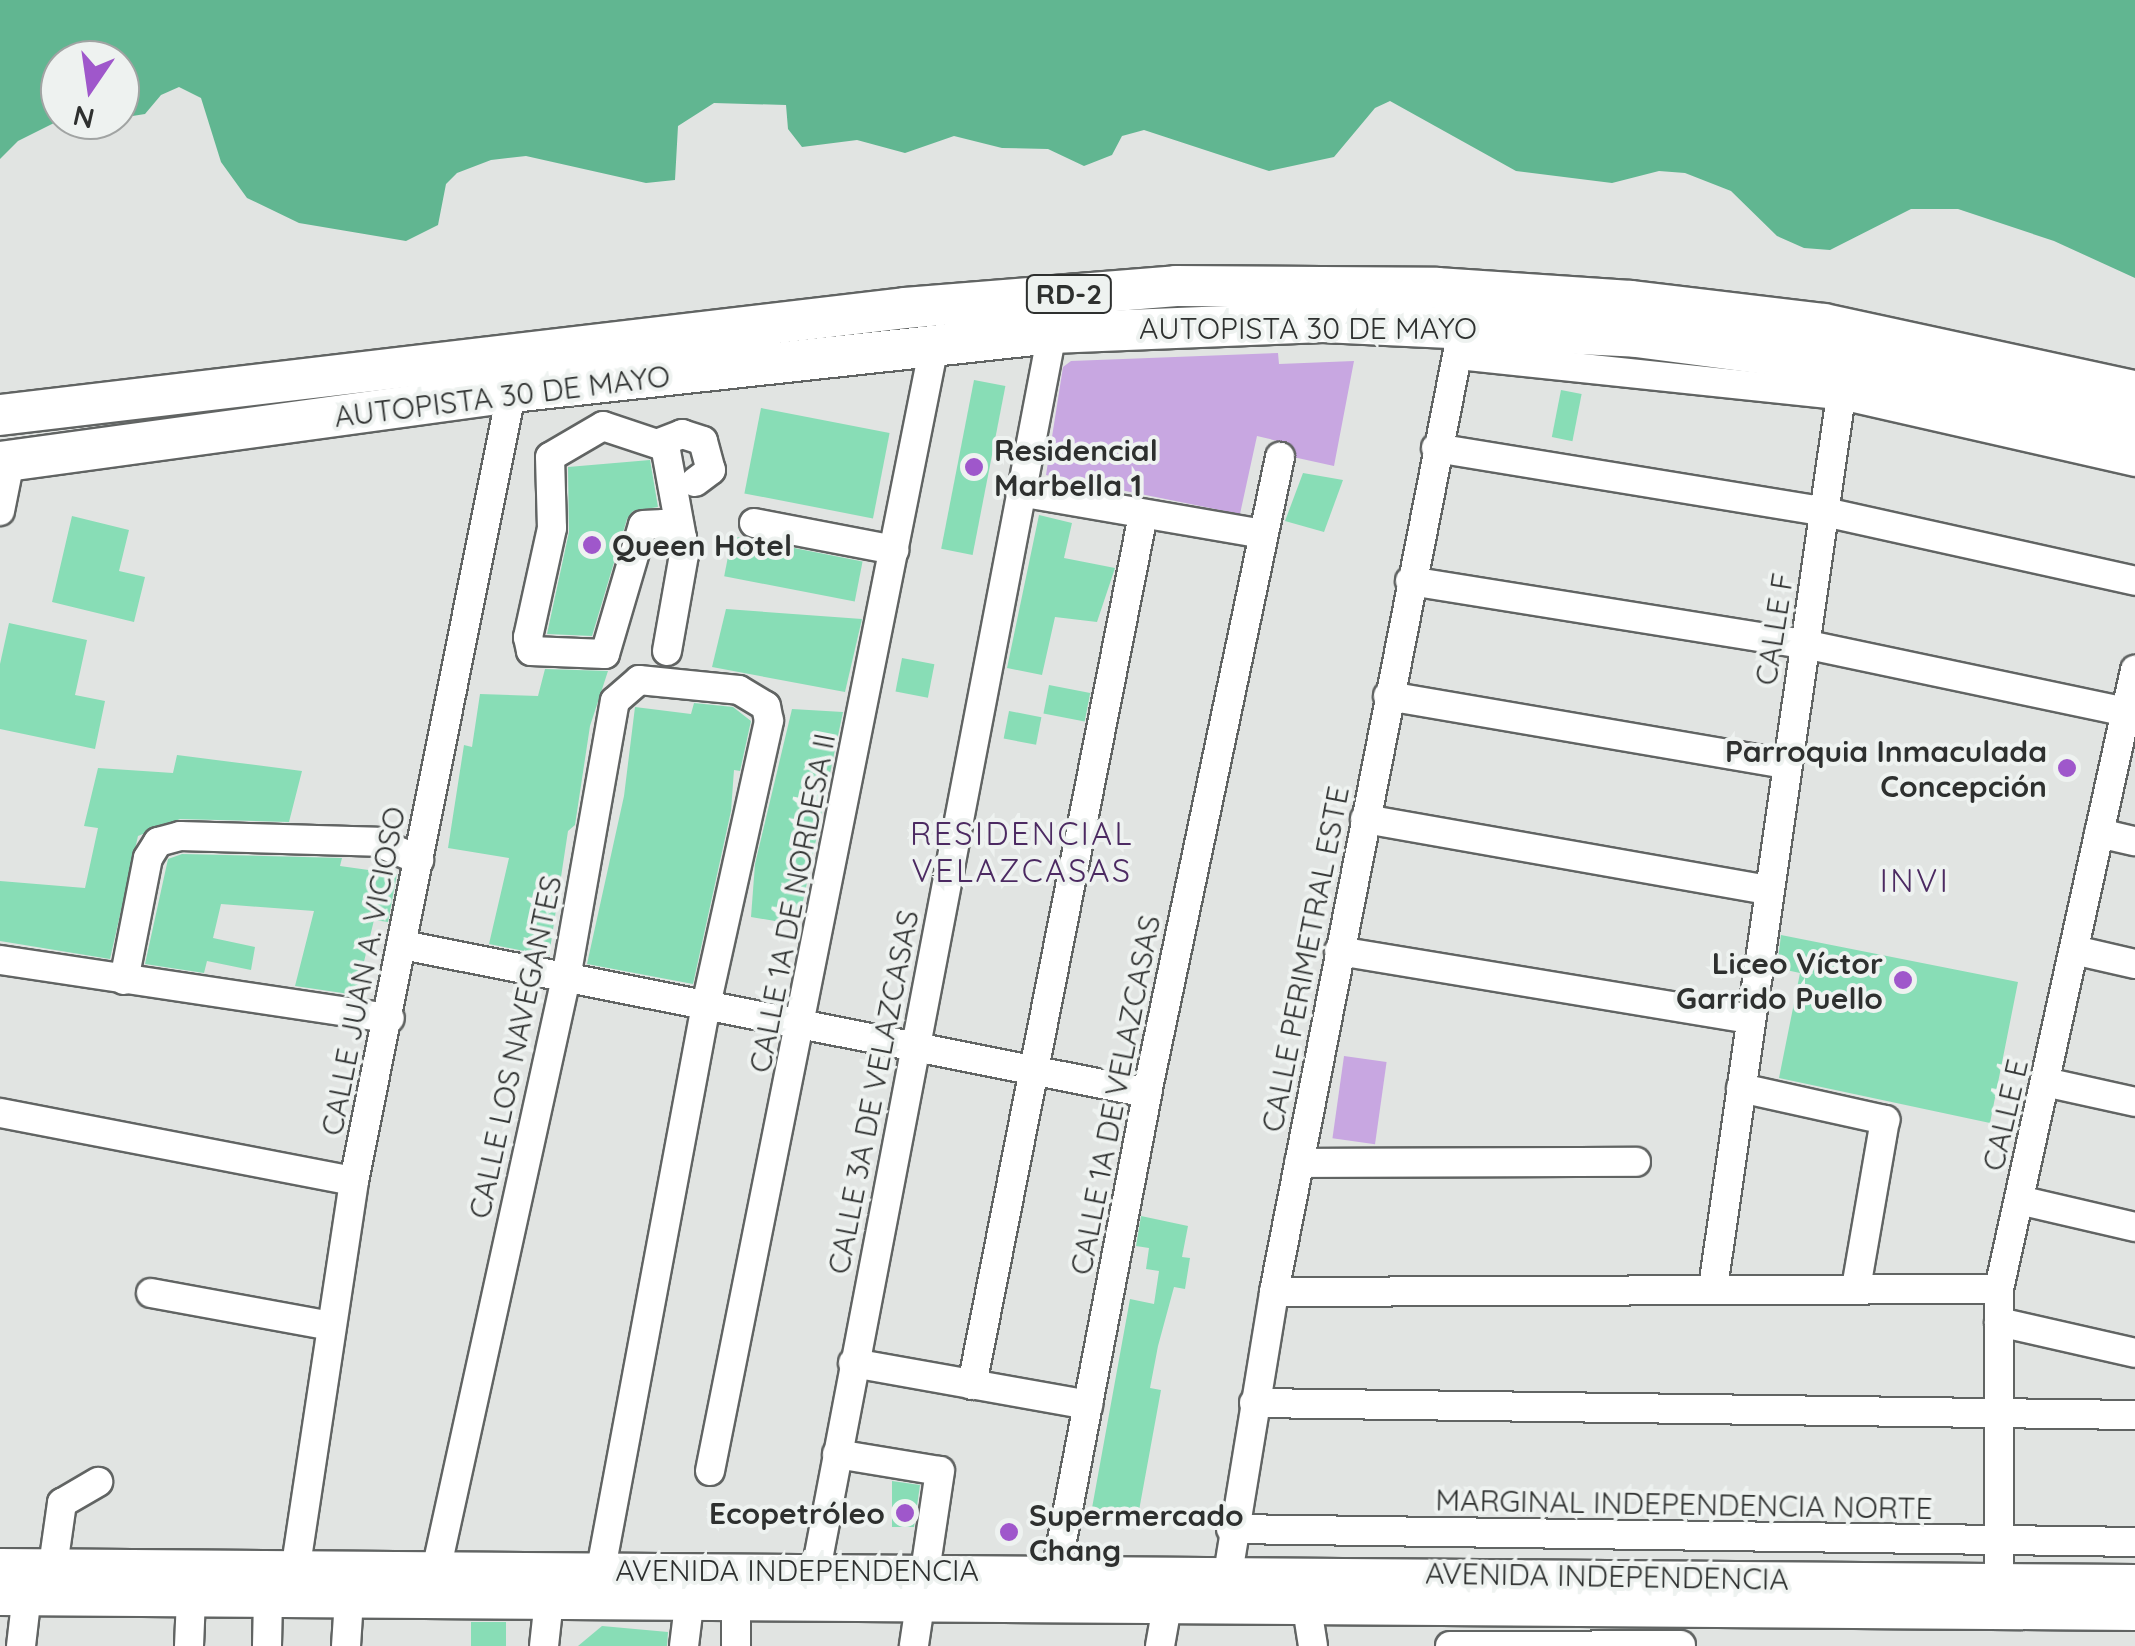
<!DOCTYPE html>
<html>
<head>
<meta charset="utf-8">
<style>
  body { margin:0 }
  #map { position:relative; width:2135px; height:1646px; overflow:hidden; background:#e1e4e2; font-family:Quicksand,sans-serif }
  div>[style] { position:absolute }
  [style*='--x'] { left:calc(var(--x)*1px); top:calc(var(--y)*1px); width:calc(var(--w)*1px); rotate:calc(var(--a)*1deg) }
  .green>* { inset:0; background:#c8a7e1; transform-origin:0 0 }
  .water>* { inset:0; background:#61b691 }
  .building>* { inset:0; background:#88ddb6; transform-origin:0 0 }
  .roads { filter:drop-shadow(2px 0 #616463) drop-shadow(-2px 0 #616463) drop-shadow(0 2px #616463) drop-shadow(0 -2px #616463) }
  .minor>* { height:28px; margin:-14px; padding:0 14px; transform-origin:14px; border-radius:14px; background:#fff }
  .major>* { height:35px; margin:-17.5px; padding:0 17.5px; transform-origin:17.5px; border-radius:17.5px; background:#fff }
  .highway>* { height:40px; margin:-20px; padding:0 20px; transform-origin:20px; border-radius:20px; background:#fff }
  .dots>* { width:28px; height:28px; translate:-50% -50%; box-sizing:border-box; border:5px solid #eef2f0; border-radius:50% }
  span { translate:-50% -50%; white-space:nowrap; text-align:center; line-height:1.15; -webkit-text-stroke:8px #eef2f0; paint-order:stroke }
  .shield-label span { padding:2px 8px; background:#eef2f0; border:2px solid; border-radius:8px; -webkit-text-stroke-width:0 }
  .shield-label { font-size:28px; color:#2e302f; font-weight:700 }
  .street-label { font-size:30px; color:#2e302f }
  .poi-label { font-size:30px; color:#2e302f; font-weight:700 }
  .left { translate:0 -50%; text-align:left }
  .right { translate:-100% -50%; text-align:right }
  .neighbourhood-label { font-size:32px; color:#4c2a62; letter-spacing:2.5px }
  .north { position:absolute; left:40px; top:40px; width:100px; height:100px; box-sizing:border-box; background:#eef2f0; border:2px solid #a1a4a3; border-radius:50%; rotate:193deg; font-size:28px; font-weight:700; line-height:40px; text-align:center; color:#2e302f }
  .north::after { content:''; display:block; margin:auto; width:35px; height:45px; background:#9f57cb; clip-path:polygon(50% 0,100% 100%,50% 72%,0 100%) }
</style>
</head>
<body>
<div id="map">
  <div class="green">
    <div style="clip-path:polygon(1278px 353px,1279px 364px,1354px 361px,1334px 466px,1284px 455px,1286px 443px,1257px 436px,1240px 514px,1046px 475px,1063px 367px,1071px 361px)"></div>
    <div style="left:1344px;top:1056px;width:43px;height:83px;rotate:8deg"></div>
  </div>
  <div class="water">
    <div style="clip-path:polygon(0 0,2135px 0,2135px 278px,2054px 241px,1958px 209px,1911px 209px,1830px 250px,1804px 248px,1777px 236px,1731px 191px,1685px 173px,1659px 171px,1612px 183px,1516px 171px,1390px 101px,1375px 108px,1334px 157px,1269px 171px,1144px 130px,1122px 136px,1112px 155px,1084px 166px,1048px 149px,1002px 148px,954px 136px,905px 153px,857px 140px,802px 147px,788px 129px,786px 105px,714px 103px,678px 126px,675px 180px,646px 183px,526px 156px,491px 160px,457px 173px,446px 184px,438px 225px,406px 241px,299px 223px,247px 198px,221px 162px,201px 98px,179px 87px,161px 95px,145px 114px,120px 118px,120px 60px,60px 60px,60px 120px,18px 141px,0 159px)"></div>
  </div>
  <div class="building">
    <div style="left:974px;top:380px;width:32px;height:172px;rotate:11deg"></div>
    <div style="left:1561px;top:390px;width:21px;height:48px;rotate:11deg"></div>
    <div style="left:761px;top:408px;width:131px;height:87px;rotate:11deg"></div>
    <div style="clip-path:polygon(650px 460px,658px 507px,633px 511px,627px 519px,592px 636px,547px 634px,569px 532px,568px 467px)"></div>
    <div style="clip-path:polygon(1303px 473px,1343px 480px,1324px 532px,1285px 521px)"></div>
    <div style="clip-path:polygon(1039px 515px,1072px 523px,1064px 558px,1115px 568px,1097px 622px,1055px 617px,1042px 675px,1007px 668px)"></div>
    <div style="clip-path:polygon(72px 516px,129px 530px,119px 571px,145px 577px,134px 622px,52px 602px)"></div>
    <div style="left:732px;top:536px;width:133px;height:41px;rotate:11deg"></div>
    <div style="clip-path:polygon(726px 609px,862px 619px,845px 692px,712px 667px)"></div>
    <div style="clip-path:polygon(9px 623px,87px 640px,75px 695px,105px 701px,95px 749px,0 729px,0 664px)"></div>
    <div style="left:902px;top:658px;width:33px;height:34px;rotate:11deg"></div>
    <div style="clip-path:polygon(545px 669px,608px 671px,590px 726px,575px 825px,568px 831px,549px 956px,489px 944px,509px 858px,448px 848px,464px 745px,472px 747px,480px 694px,538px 696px)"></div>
    <div style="left:1049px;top:685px;width:42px;height:29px;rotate:11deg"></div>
    <div style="clip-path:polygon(694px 703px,733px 707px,751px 721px,740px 771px,734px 770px,731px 811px,693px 984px,587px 964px,624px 796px,635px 707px,691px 714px)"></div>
    <div style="clip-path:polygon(792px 709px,843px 712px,798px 925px,751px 917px,755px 864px)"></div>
    <div style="left:1009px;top:711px;width:33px;height:28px;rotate:11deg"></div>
    <div style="clip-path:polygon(177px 755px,302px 771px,289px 822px,180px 819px,138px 836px,110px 959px,0 941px,0 881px,85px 888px,98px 828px,84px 826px,98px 768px,173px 773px)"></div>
    <div style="clip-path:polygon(182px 854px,342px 858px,340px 866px,397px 874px,388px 922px,374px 920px,356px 995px,295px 986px,314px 911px,221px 904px,213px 938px,255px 947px,251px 970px,207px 961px,204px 973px,145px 964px,168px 859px)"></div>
    <div style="clip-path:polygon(1781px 935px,2018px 982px,1990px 1123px,1779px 1078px,1800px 973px,1777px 968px)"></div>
    <div style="clip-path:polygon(1141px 1216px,1188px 1226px,1182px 1257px,1190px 1258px,1185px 1289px,1174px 1287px,1158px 1346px,1150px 1388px,1161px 1390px,1138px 1516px,1092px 1508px,1130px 1299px,1154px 1304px,1159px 1271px,1146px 1269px,1149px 1248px,1136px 1246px)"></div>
    <div style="clip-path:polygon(892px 1481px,920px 1485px,914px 1527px,892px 1527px)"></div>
    <div style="left:471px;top:1622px;width:35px;height:24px"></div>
    <div style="clip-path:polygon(602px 1626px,668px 1632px,667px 1646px,578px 1646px)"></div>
  </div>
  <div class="roads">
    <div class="minor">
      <div style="--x:1458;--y:355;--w:385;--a:6"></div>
      <div style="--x:1841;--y:395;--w:302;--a:12.8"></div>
      <div style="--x:659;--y:443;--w:25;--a:-21"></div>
      <div style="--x:682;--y:434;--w:22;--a:18"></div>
      <div style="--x:703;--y:441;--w:30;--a:75"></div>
      <div style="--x:711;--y:470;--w:20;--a:143"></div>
      <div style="--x:1436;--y:448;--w:394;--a:9.3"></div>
      <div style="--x:1825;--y:512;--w:318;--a:12.5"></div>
      <div style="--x:1020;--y:492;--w:246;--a:9.8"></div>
      <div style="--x:0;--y:511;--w:51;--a:-78.7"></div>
      <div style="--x:754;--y:523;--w:143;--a:10.9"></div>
      <div style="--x:1410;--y:581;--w:399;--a:9.1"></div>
      <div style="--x:1804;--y:644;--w:338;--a:11.9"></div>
      <div style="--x:667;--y:651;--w:97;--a:-80"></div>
      <div style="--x:684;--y:555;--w:17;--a:-97"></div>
      <div style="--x:682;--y:538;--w:88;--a:-100.4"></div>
      <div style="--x:666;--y:451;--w:6;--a:-121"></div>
      <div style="--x:663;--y:446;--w:63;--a:-161.6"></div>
      <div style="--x:603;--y:426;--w:61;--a:149.7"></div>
      <div style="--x:550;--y:457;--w:71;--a:88.4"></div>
      <div style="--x:552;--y:528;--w:112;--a:102.4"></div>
      <div style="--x:528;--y:637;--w:14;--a:78"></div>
      <div style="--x:531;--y:651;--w:74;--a:2.3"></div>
      <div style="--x:605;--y:654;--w:134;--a:-73.6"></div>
      <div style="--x:643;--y:525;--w:21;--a:-3"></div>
      <div style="--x:664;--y:524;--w:23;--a:38"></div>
      <div style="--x:1388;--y:696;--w:405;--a:9.7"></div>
      <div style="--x:1365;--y:819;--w:407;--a:10"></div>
      <div style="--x:2099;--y:833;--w:37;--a:13"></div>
      <div style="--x:403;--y:945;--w:759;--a:11.25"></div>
      <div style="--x:2074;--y:950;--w:63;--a:12.9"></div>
      <div style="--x:1339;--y:951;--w:417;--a:9.4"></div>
      <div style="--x:0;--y:960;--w:394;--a:8.5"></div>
      <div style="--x:124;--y:980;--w:124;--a:-78.9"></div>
      <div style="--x:148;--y:858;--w:19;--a:-58"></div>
      <div style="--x:158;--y:842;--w:23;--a:-15"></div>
      <div style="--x:180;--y:836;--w:197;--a:1.7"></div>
      <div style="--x:377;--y:842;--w:46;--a:23.2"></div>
      <div style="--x:2045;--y:1082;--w:92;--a:12.5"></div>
      <div style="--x:1741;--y:1088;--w:148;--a:12.5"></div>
      <div style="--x:1885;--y:1120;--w:170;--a:99.8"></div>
      <div style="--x:0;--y:1113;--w:360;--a:10.9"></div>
      <div style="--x:1299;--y:1163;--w:337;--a:-0.2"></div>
      <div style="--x:2019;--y:1200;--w:119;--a:13.1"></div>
      <div style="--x:1713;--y:1288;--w:902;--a:-81.84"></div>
      <div style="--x:1274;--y:1292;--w:725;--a:-0.24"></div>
      <div style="--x:151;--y:1293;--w:183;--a:10.4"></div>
      <div style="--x:1999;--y:1322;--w:139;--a:12.8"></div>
      <div style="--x:853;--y:1363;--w:239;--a:10.1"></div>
      <div style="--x:972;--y:1385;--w:887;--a:-78.88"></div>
      <div style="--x:1254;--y:1403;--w:881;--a:0.78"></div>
      <div style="--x:837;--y:1454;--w:104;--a:9.4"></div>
      <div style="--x:940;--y:1471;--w:177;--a:98.5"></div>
      <div style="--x:710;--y:1471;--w:1147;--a:-78.74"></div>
      <div style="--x:1231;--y:1529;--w:904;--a:0.82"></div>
      <div style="--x:296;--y:1565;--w:388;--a:-81.4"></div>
      <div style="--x:354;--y:1181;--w:818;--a:-78.72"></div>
      <div style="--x:53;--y:1566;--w:64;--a:-81.9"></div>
      <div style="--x:62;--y:1503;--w:42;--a:-30.3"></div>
      <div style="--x:437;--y:1566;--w:602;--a:-77.63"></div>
      <div style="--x:566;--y:978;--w:281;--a:-80"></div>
      <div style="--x:615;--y:701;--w:32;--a:-41"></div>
      <div style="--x:639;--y:680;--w:100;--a:5.7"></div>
      <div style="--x:739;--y:690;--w:31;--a:31"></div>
      <div style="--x:766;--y:706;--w:15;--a:79"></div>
      <div style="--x:769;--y:721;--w:291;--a:102.5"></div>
      <div style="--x:706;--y:1005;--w:574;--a:100.55"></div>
      <div style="--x:816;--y:1570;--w:1259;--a:-79.2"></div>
      <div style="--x:1056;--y:1572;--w:488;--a:-79.2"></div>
      <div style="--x:1147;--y:1093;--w:650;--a:-78.19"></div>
      <div style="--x:1999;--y:1581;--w:292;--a:-90"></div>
      <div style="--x:1999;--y:1289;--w:634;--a:-77.61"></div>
      <div style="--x:1225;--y:1592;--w:304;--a:-80.7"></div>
      <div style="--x:1274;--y:1292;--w:985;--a:-78.94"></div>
      <div style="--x:1307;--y:1608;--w:38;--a:81"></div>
      <div style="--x:21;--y:1646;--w:69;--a:-83.4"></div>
      <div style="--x:189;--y:1646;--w:48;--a:-87.6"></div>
      <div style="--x:267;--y:1646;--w:48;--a:-88.8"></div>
      <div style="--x:346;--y:1646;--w:47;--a:-86.3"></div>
      <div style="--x:544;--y:1646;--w:64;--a:-83.8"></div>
      <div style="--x:684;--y:1646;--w:41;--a:-83"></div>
      <div style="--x:736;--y:1646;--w:42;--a:-90"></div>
      <div style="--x:1160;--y:1646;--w:39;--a:-80"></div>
      <div style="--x:1450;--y:1646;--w:231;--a:-0.2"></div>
    </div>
    <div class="major">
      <div style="--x:0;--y:1566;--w:2135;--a:0.43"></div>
      <div style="--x:0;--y:1597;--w:2135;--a:0.4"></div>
    </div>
    <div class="highway">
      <div style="--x:0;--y:415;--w:911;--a:-6.74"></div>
      <div style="--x:905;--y:308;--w:272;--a:-4.6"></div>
      <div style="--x:1176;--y:286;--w:261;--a:0.4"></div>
      <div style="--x:1437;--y:288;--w:194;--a:3.8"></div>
      <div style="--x:1631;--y:301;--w:194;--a:6.8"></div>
      <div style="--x:1824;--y:324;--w:318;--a:12.2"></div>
      <div style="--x:0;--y:462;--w:517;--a:-7.79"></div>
      <div style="--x:512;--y:392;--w:543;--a:-6.24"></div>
      <div style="--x:1052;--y:333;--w:271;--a:-2.3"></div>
      <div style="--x:1323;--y:322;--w:314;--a:2.7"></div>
      <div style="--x:1637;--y:337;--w:215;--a:7.5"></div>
      <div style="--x:1850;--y:365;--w:292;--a:12.8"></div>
    </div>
  </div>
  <div class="dots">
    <div style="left:974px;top:467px;background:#9f57cb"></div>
    <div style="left:592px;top:545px;background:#9f57cb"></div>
    <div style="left:2067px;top:768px;background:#9f57cb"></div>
    <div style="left:1903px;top:980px;background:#9f57cb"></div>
    <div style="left:905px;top:1513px;background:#9f57cb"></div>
    <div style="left:1009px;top:1532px;background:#9f57cb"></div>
  </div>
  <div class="shield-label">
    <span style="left:1069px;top:294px">RD-2</span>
  </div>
  <div class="street-label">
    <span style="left:1308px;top:328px">AUTOPISTA 30 DE MAYO</span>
    <span style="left:502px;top:396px;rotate:-7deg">AUTOPISTA 30 DE MAYO</span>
    <span style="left:1774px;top:629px;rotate:-81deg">CALLE F</span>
    <span style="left:792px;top:903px;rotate:-79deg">CALLE 1A DE NORDESA II</span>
    <span style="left:1305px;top:959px;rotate:-79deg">CALLE PERIMETRAL ESTE</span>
    <span style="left:363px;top:971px;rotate:-79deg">CALLE JUAN A. VICIOSO</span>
    <span style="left:515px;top:1047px;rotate:-78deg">CALLE LOS NAVEGANTES</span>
    <span style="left:873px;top:1092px;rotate:-79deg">CALLE 3A DE VELAZCASAS</span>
    <span style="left:1115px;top:1095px;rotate:-79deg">CALLE 1A DE VELAZCASAS</span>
    <span style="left:2005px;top:1115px;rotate:-77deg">CALLE E</span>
    <span style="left:1684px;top:1504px;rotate:1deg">MARGINAL INDEPENDENCIA NORTE</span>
    <span style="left:797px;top:1570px">AVENIDA INDEPENDENCIA</span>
    <span style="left:1607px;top:1576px;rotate:1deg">AVENIDA INDEPENDENCIA</span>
  </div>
  <div class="poi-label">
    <span class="left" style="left:994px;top:467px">Residencial<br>Marbella 1</span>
    <span class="left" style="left:612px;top:545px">Queen Hotel</span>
    <span class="right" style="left:2047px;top:768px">Parroquia Inmaculada<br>Concepción</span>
    <span class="right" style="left:1883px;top:980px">Liceo Víctor<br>Garrido Puello</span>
    <span class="right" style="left:885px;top:1513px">Ecopetróleo</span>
    <span class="left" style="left:1029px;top:1532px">Supermercado<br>Chang</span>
  </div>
  <div class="neighbourhood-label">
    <span style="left:1022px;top:852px">RESIDENCIAL<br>VELAZCASAS</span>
    <span style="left:1915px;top:880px">INVI</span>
  </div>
  <div class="north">N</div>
</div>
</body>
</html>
